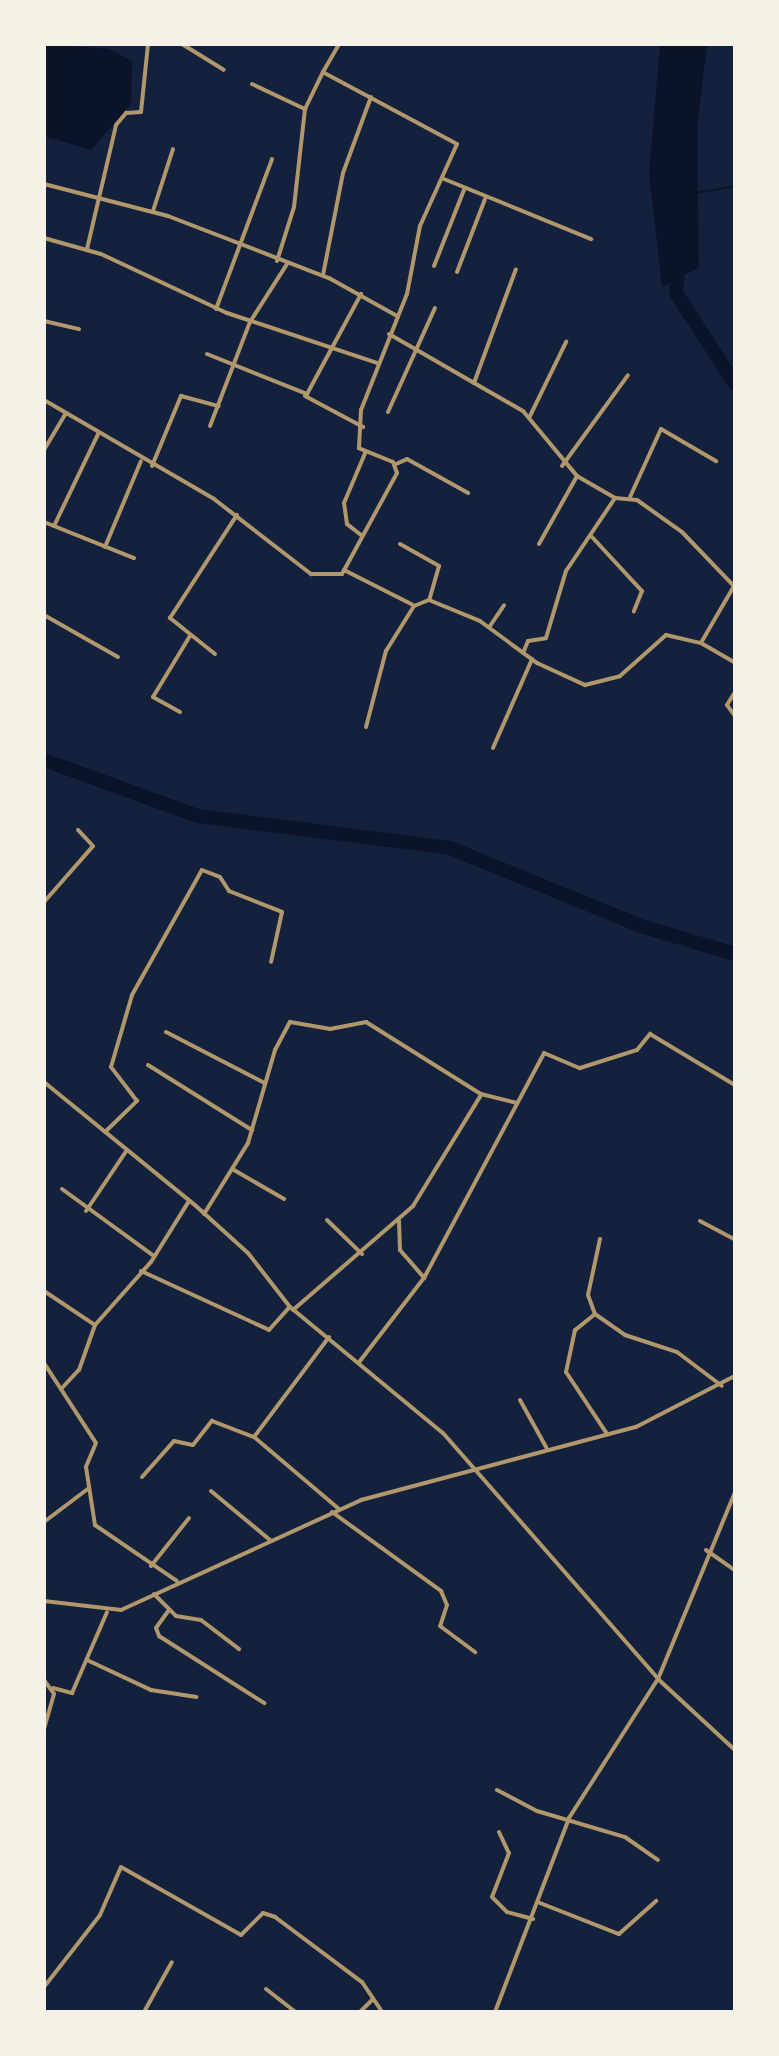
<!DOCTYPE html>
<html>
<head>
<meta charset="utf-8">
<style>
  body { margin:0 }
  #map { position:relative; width:779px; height:2056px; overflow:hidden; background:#14213d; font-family:"PT Serif",serif }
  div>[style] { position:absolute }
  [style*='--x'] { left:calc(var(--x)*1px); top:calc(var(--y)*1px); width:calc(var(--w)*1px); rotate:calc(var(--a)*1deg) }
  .water>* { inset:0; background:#0b132b }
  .stream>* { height:2px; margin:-1px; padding:0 1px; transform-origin:1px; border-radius:1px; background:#0b132b }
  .river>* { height:14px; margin:-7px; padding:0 7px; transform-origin:7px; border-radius:7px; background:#0b132b }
  .minor>* { height:4px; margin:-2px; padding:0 2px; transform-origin:2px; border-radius:2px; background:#b1986c }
  .tertiary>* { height:4px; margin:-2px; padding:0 2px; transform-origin:2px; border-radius:2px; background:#b1986c }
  span { translate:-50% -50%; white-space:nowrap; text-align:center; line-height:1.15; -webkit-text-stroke:6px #f6f1e7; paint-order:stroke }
  .frame { position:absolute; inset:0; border:46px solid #f6f1e7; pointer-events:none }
</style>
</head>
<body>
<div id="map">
  <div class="water">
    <div style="clip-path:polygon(44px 44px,109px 49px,132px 61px,131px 104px,91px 150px,44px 136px)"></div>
    <div style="clip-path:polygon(660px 44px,707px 44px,697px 129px,699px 267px,662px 287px,649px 173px)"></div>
  </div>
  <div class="stream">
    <div style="--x:697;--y:193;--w:39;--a:-10"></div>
  </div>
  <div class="river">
    <div style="--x:678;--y:260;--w:33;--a:93"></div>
    <div style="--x:676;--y:293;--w:108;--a:57"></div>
    <div style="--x:44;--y:760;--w:164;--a:20"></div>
    <div style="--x:198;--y:816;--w:254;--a:7.2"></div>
    <div style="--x:450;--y:848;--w:209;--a:22.2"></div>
    <div style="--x:644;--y:927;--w:95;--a:16.5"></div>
  </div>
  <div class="minor">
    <div style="--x:182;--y:44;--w:49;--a:31.8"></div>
    <div style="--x:252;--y:84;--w:59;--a:25.3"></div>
    <div style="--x:444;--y:179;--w:159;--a:22.2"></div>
    <div style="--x:44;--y:184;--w:128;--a:14.5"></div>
    <div style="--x:168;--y:216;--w:173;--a:21.1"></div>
    <div style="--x:329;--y:278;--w:78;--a:29.2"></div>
    <div style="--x:153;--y:211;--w:65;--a:-72.1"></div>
    <div style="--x:44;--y:238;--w:59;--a:15.7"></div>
    <div style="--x:101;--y:254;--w:139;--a:25.1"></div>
    <div style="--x:227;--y:313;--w:158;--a:18.4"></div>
    <div style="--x:87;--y:249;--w:127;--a:-76.8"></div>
    <div style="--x:116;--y:125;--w:16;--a:-50"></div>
    <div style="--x:126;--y:113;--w:15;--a:-4"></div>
    <div style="--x:141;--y:112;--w:68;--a:-84.1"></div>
    <div style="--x:277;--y:261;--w:57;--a:-72.5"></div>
    <div style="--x:294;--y:207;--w:99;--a:-83.6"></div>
    <div style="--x:305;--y:109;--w:41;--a:-64.1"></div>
    <div style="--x:434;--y:266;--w:82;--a:-68.5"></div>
    <div style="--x:457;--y:272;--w:78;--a:-69"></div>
    <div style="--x:323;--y:275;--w:104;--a:-78.9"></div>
    <div style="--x:343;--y:173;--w:81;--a:-69.8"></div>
    <div style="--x:216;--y:309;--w:160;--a:-69.5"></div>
    <div style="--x:44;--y:321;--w:36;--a:13"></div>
    <div style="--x:389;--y:334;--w:155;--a:29.9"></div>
    <div style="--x:523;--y:411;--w:85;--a:50.3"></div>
    <div style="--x:577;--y:476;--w:44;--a:30.1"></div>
    <div style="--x:615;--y:498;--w:22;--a:5"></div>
    <div style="--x:637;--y:500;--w:55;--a:35.4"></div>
    <div style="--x:682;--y:532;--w:75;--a:46.1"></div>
    <div style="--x:734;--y:586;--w:66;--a:120.1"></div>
    <div style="--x:207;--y:354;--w:108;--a:21.8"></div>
    <div style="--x:307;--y:394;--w:114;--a:-61.6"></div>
    <div style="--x:474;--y:383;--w:121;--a:-69.8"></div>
    <div style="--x:305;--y:396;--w:66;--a:28.1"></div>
    <div style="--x:44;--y:400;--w:197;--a:30.2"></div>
    <div style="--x:214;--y:499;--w:123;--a:37.7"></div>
    <div style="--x:311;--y:574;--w:31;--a:0"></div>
    <div style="--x:342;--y:574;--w:115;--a:-61.4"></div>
    <div style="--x:397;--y:473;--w:12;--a:-110"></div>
    <div style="--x:393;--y:462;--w:37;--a:-158"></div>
    <div style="--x:359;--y:448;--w:38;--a:-87"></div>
    <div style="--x:361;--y:410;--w:125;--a:-68.4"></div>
    <div style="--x:407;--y:294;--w:69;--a:-79.2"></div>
    <div style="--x:420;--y:226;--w:90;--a:-65.7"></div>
    <div style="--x:457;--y:144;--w:152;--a:-151.8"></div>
    <div style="--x:323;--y:72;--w:32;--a:-60"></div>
    <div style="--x:388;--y:412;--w:114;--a:-65.7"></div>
    <div style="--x:529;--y:418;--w:85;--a:-64"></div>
    <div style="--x:210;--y:426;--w:111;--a:-69"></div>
    <div style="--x:250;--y:322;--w:69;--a:-57.5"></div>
    <div style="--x:44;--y:450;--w:43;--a:-59.3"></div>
    <div style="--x:396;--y:464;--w:12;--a:-24"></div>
    <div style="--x:407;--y:459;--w:70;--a:29.1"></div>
    <div style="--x:152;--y:466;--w:76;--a:-67.5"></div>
    <div style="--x:181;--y:396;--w:39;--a:15"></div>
    <div style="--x:562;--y:466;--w:112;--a:-54"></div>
    <div style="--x:630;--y:497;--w:75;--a:-65.5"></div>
    <div style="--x:661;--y:429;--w:64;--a:30.2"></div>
    <div style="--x:44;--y:522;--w:97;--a:21.8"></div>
    <div style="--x:54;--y:526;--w:102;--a:-64.4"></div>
    <div style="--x:361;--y:535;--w:18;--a:-142"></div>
    <div style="--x:347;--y:524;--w:21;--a:-98"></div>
    <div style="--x:344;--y:503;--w:56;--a:-67.1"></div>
    <div style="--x:592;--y:537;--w:74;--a:47.2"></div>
    <div style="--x:642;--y:591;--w:22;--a:112"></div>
    <div style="--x:400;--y:544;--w:45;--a:29.4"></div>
    <div style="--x:439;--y:566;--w:35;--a:106"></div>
    <div style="--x:539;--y:544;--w:78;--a:-60.8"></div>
    <div style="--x:105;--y:547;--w:93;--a:-67.3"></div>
    <div style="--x:344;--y:570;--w:77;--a:26.9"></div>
    <div style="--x:44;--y:615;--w:85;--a:29.6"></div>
    <div style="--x:490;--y:626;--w:25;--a:-56"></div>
    <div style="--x:523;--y:653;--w:13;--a:-67"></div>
    <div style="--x:528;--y:641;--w:18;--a:-9"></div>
    <div style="--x:546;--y:638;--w:70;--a:-73.4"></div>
    <div style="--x:566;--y:571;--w:88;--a:-56.1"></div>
    <div style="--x:215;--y:654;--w:58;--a:-141.3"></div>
    <div style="--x:170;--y:618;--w:123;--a:-57"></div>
    <div style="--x:735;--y:692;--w:15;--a:122"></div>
    <div style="--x:727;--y:705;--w:14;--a:54"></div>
    <div style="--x:180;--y:712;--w:31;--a:-151"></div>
    <div style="--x:153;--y:697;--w:71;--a:-58.8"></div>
    <div style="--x:366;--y:727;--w:79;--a:-75.3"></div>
    <div style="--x:386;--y:651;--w:53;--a:-58.1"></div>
    <div style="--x:414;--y:606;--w:16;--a:-22"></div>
    <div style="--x:429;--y:600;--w:55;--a:22.4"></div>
    <div style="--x:480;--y:621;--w:71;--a:36.4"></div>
    <div style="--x:537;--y:663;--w:53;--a:24.6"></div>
    <div style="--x:585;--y:685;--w:36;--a:-14"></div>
    <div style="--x:620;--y:676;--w:62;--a:-41.7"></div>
    <div style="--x:666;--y:635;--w:36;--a:13"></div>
    <div style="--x:701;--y:643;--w:39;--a:30"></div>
    <div style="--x:493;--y:748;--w:97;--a:-66.3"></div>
    <div style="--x:44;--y:902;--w:74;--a:-48.8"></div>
    <div style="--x:93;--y:846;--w:22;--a:-133"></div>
    <div style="--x:166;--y:1032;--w:111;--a:27.3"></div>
    <div style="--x:148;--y:1065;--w:123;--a:32"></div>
    <div style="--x:44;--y:1082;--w:196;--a:39.2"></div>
    <div style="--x:196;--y:1206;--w:70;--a:42.1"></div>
    <div style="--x:248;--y:1253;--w:68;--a:52.1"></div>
    <div style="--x:290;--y:1307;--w:198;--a:39.5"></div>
    <div style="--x:443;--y:1433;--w:327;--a:48.8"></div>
    <div style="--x:658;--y:1679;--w:105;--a:42.7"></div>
    <div style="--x:105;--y:1132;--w:45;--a:-44.1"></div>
    <div style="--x:137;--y:1101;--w:43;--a:-127.4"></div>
    <div style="--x:111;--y:1067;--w:75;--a:-73.7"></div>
    <div style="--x:132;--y:995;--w:143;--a:-60.8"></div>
    <div style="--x:202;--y:870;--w:19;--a:21"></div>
    <div style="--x:220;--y:877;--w:17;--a:57"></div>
    <div style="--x:229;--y:891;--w:57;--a:21.6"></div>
    <div style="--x:282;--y:912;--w:51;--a:102.4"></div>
    <div style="--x:234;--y:1170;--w:58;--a:30.1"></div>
    <div style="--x:62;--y:1189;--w:114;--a:36.1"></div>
    <div style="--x:86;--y:1211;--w:73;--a:-56.1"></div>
    <div style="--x:204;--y:1214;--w:84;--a:-58.2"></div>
    <div style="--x:248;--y:1143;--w:97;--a:-73.8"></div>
    <div style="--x:275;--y:1050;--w:32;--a:-62"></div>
    <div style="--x:290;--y:1022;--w:41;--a:9.9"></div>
    <div style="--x:330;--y:1029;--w:37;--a:-11"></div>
    <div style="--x:366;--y:1022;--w:136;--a:32.1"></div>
    <div style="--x:481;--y:1094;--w:36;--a:14"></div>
    <div style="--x:327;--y:1220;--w:49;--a:44.2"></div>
    <div style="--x:399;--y:1221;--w:29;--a:88"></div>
    <div style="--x:400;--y:1250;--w:37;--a:49"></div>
    <div style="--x:700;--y:1221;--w:40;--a:28"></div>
    <div style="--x:600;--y:1239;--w:57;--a:102.1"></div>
    <div style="--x:588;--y:1295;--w:20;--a:70"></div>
    <div style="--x:595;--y:1314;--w:26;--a:141"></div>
    <div style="--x:575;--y:1330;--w:43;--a:102.1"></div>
    <div style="--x:566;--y:1372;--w:74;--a:56.5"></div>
    <div style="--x:141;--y:1271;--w:141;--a:24.7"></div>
    <div style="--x:269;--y:1330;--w:31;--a:-48"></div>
    <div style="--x:44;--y:1291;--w:61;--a:33.7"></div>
    <div style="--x:293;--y:1310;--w:159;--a:-40.9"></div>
    <div style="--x:413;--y:1206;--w:130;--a:-58.5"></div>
    <div style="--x:595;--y:1314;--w:37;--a:35"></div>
    <div style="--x:625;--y:1335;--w:55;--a:18.1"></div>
    <div style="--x:677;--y:1352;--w:56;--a:37.1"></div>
    <div style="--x:360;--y:1361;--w:105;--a:-52.4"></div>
    <div style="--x:424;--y:1278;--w:255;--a:-61.9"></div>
    <div style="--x:544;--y:1053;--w:39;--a:23"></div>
    <div style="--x:580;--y:1068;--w:60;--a:-17.5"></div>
    <div style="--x:637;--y:1050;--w:21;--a:-51"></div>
    <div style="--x:650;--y:1034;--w:99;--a:31"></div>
    <div style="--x:44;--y:1363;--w:95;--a:57"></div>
    <div style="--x:96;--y:1443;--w:26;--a:113"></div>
    <div style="--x:86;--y:1467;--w:59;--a:81.2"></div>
    <div style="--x:95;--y:1525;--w:99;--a:34.3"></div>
    <div style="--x:62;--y:1388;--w:25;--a:-47"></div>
    <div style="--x:79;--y:1370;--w:48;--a:-70.4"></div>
    <div style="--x:95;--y:1325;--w:84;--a:-48.4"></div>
    <div style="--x:151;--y:1262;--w:72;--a:-58.1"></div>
    <div style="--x:520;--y:1400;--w:54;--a:61"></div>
    <div style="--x:254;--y:1437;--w:111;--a:40.3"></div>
    <div style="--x:142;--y:1477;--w:48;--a:-48.4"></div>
    <div style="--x:174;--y:1441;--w:19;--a:12"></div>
    <div style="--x:193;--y:1445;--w:31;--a:-52"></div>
    <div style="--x:212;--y:1421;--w:45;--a:20.9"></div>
    <div style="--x:254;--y:1437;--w:125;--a:-53.1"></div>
    <div style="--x:211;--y:1491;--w:77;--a:39.7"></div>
    <div style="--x:332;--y:1512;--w:135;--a:35.9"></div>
    <div style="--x:441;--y:1591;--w:15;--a:67"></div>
    <div style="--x:447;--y:1605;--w:22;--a:108"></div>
    <div style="--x:440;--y:1626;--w:44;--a:36.6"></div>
    <div style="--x:44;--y:1522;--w:56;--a:-37.1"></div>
    <div style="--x:706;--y:1550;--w:35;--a:35"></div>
    <div style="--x:151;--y:1566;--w:61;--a:-51.6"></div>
    <div style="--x:154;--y:1594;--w:31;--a:45"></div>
    <div style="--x:176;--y:1616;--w:25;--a:9"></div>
    <div style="--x:201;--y:1620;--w:48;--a:37.3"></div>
    <div style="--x:44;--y:1601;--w:78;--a:6.7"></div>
    <div style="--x:121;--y:1610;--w:264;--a:-24.6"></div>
    <div style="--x:361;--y:1500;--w:285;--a:-14.9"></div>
    <div style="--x:636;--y:1427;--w:111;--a:-27.3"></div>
    <div style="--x:169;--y:1610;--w:22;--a:126"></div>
    <div style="--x:156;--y:1628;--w:9;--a:69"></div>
    <div style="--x:159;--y:1636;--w:125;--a:32.5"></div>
    <div style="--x:87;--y:1660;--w:71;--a:25.1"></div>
    <div style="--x:151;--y:1690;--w:46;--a:8.8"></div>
    <div style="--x:44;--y:1680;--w:17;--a:54"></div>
    <div style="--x:54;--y:1694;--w:36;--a:106"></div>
    <div style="--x:53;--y:1688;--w:20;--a:15"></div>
    <div style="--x:72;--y:1693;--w:88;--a:-66.6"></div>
    <div style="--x:497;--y:1790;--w:45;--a:27.7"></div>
    <div style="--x:537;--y:1811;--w:92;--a:16.5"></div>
    <div style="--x:625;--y:1837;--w:40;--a:34.9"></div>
    <div style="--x:499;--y:1832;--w:23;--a:65"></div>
    <div style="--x:509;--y:1853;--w:47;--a:111.1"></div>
    <div style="--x:492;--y:1897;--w:21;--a:45"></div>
    <div style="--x:507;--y:1912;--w:27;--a:15"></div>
    <div style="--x:540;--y:1903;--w:85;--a:21.4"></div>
    <div style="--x:619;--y:1934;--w:50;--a:-41.7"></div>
    <div style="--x:44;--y:1987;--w:91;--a:-52.1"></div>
    <div style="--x:100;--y:1915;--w:52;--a:-66.4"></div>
    <div style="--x:121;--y:1867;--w:138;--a:29.5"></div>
    <div style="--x:241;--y:1935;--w:31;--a:-45"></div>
    <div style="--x:263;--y:1913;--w:13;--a:18"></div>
    <div style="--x:275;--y:1917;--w:109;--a:36.8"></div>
    <div style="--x:362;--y:1982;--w:36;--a:56"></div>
    <div style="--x:266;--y:1989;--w:37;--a:38"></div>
    <div style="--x:144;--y:2012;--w:57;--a:-60.8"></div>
    <div style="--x:360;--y:2012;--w:17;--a:-45"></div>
  </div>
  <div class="tertiary">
    <div style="--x:495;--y:2012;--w:208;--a:-69.1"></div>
    <div style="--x:569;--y:1818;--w:165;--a:-57.4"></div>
    <div style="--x:658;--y:1679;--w:202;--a:-67.6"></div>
  </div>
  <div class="frame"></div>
</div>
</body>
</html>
